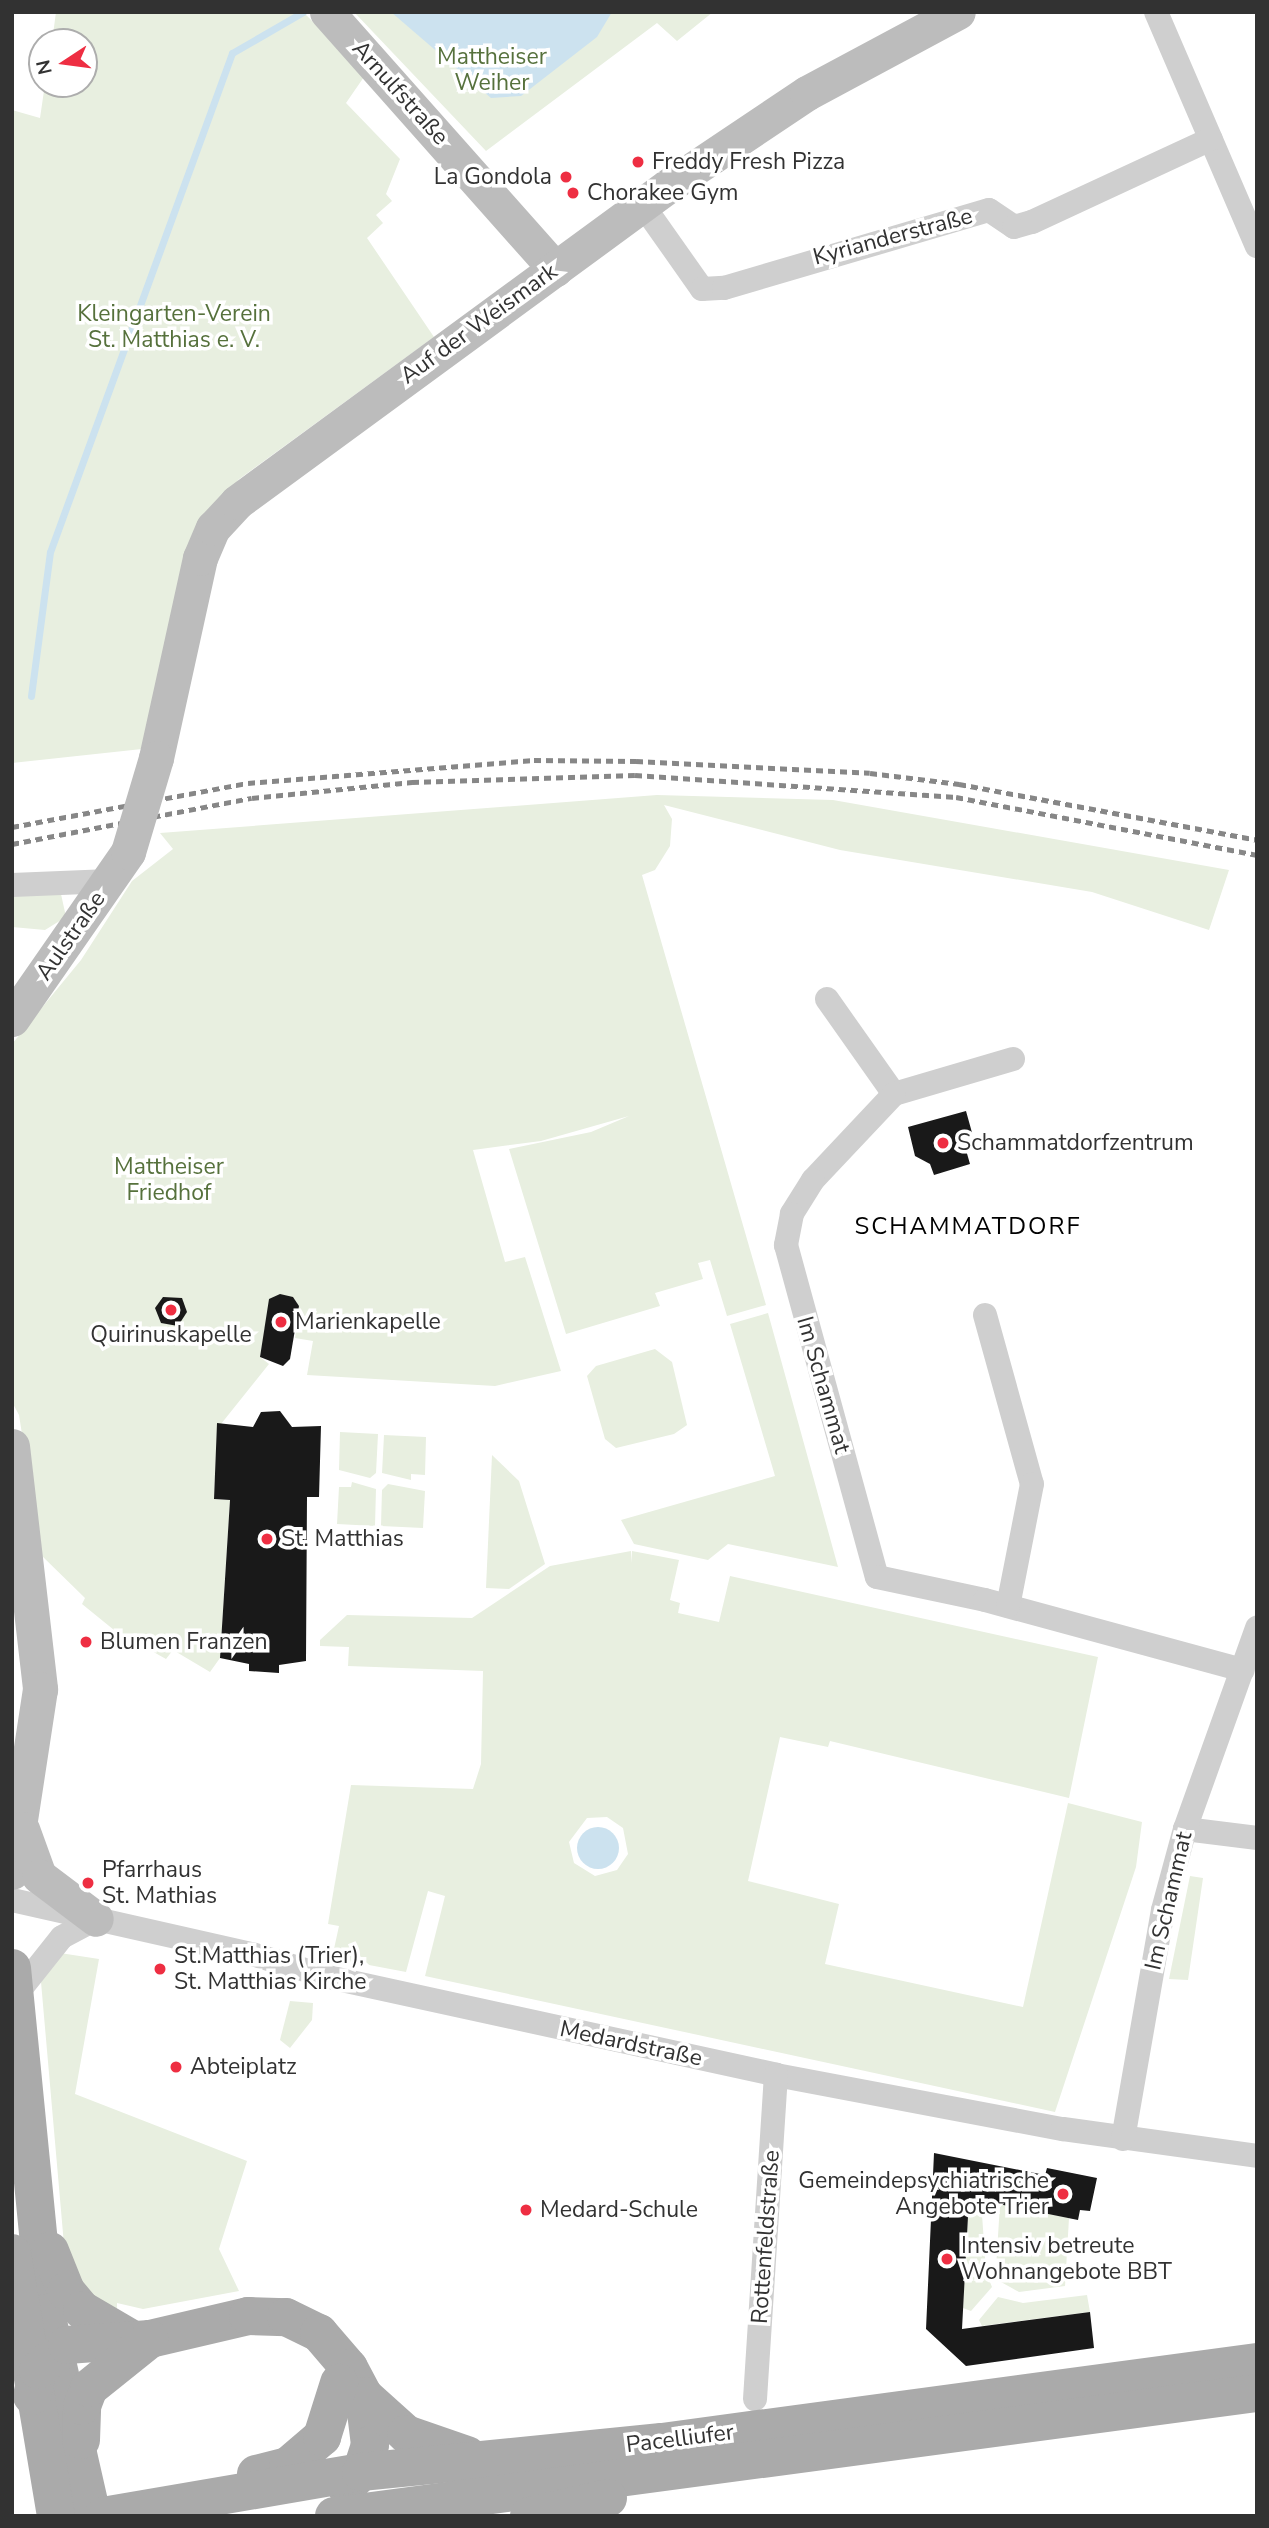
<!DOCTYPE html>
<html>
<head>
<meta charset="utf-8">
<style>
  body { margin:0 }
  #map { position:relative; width:1269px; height:2528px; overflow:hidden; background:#fff; font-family:"Nunito Sans",sans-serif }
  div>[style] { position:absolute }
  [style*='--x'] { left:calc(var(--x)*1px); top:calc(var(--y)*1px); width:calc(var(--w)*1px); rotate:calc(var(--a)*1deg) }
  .green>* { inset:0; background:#e8efe0 }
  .water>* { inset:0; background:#cce2ef }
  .round { border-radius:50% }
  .stream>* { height:7px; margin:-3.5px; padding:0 3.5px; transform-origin:3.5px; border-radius:3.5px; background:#cce2ef }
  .building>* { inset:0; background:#191919 }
  .street>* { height:24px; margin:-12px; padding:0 12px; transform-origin:12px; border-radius:12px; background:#cfcfcf }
  .secondary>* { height:35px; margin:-17.5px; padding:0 17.5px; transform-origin:17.5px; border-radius:17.5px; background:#bcbcbc }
  .primary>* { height:38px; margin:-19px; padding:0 19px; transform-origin:19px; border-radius:19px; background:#aaa }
  .rail>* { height:5px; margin-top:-2.5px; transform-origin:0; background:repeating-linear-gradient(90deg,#878787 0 7px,transparent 0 12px) }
  .secondary-bridge>* { height:35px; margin:-17.5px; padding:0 17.5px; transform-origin:17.5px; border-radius:17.5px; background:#bcbcbc }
  .dots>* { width:19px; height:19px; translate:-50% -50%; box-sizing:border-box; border:4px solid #fff; border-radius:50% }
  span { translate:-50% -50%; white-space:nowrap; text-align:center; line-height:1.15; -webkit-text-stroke:7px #fff; paint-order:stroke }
  .park-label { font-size:23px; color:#56713c }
  .street-label { font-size:23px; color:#323232 }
  .poi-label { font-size:23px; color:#323232 }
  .left { translate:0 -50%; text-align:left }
  .right { translate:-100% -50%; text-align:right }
  .neighbourhood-label { font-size:24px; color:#000; letter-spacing:2px }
  .frame { position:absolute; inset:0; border:14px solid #323232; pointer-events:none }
  .north { position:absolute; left:28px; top:28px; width:70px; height:70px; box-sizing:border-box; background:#fff; border:2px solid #adadad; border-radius:50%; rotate:257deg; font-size:19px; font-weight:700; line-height:28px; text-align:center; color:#323232 }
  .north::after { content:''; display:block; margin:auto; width:24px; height:32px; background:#ee2e42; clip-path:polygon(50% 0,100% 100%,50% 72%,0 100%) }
</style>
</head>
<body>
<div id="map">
  <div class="green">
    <div style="clip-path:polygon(56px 12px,303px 12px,366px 74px,346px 103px,400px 159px,386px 194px,392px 201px,376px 215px,383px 223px,367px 238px,434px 337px,238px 480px,142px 749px,12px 763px,12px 110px,40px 118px,45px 84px,84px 84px,84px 42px,52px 42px)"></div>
    <div style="clip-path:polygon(354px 12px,713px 12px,677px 41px,657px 23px,486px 151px)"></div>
    <div style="clip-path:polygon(657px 795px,833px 800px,1229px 870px,1209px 930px,1092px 892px,840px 850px,664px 805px,672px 819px,670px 846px,655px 870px,642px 875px,766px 1305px,727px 1316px,710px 1260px,698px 1263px,703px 1279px,655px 1293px,660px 1306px,566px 1334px,509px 1149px,591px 1132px,629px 1116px,541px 1141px,473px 1150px,505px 1262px,525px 1257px,561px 1371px,495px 1386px,307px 1375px,313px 1341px,295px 1338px,299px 1306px,293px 1297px,270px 1299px,260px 1357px,269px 1364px,217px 1429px,214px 1499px,230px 1500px,220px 1658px,210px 1672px,173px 1650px,166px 1659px,114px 1630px,82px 1604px,85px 1598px,41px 1555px,19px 1415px,12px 1402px,12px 1044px,81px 960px,132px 881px,173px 849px,160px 833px)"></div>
    <div style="clip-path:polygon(12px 890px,61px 894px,66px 917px,45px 930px,12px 927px)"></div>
    <div style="clip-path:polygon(768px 1313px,838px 1567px,728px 1544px,708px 1560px,634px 1544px,621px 1520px,775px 1476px,730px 1324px)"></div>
    <div style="clip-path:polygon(655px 1349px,672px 1362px,687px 1425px,674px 1434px,616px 1448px,605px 1439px,587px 1376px,596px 1366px)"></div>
    <div style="clip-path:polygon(340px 1432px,378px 1434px,376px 1473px,370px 1478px,339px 1470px)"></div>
    <div style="clip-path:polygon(384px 1435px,426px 1437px,425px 1475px,411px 1474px,411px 1480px,382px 1473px)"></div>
    <div style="clip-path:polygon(492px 1455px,519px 1481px,545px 1564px,509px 1589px,486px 1588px)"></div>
    <div style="clip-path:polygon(352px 1482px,376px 1489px,375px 1526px,337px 1524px,339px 1487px,351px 1487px)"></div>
    <div style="clip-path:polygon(388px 1484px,425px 1491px,423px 1528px,381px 1526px,382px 1490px)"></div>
    <div style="clip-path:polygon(evenodd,631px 1551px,631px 1563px,632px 1551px,679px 1560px,670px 1600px,680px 1603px,678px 1613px,719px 1622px,730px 1576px,1098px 1657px,1069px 1798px,830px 1741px,828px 1747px,780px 1737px,748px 1881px,839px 1904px,825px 1964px,1023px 2007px,1068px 1803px,1142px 1822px,1136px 1867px,1055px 2112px,425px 1976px,445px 1896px,428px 1891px,406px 1972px,332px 1958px,339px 1926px,328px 1924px,351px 1785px,473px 1789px,481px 1764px,483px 1671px,348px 1666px,349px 1647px,320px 1646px,320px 1640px,347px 1615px,472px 1618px,550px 1566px,631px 1551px,607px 1817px,623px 1828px,628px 1854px,617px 1870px,595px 1876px,574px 1863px,569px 1842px,587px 1818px,607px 1817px)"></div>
    <div style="clip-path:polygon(1190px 1876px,1203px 1878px,1188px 1980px,1169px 1979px)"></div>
    <div style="clip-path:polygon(60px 1953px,99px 1959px,75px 2094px,247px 2161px,219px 2249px,239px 2291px,143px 2309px,117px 2303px,117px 2314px,96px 2306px,65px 2256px,41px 1982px)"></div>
    <div style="clip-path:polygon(290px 2001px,313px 2003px,312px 2020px,290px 2048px,280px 2040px)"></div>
    <div style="clip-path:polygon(969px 2198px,981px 2200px,986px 2272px,992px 2287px,971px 2311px,963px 2308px)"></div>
    <div style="clip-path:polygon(1000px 2204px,1069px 2218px,1065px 2286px,1019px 2292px,1001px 2282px,996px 2268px)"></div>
    <div style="clip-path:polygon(1087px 2295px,1090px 2312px,982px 2326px,979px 2320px,998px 2297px,1023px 2303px)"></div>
  </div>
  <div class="water">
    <div style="clip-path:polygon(391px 12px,612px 12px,597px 37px,521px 96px,491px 98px)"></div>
    <div class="round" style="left:577px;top:1827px;width:42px;height:42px"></div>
  </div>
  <div class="stream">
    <div style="--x:31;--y:696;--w:145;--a:-82.5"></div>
    <div style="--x:50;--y:552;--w:531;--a:-69.96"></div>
    <div style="--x:232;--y:53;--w:82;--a:-30"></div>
  </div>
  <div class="building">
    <div style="clip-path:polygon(966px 1111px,976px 1147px,966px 1150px,970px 1164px,934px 1175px,930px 1164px,915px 1156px,908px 1127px)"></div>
    <div style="clip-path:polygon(280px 1294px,293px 1297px,299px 1306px,290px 1359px,283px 1366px,260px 1357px,269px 1299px)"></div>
    <div style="clip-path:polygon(163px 1297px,182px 1298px,187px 1312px,178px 1326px,161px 1323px,155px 1308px)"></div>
    <div style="clip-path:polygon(280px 1411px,292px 1427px,321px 1426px,319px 1497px,307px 1497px,306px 1661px,279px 1665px,279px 1673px,249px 1671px,249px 1664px,220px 1658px,230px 1500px,214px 1499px,217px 1423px,253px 1427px,261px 1412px)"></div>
    <div style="clip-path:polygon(934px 2153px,1045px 2175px,1047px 2168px,1097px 2178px,1090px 2211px,1080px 2210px,1078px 2220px,969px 2198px,962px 2329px,1090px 2312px,1094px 2348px,966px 2366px,926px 2329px)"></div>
  </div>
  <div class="street">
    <div style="--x:1156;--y:12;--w:255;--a:66.7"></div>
    <div style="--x:642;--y:204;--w:104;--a:54.8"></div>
    <div style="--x:702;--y:289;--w:22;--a:-3"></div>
    <div style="--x:724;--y:288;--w:276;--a:-16.4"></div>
    <div style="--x:989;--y:210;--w:30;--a:34"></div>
    <div style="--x:1014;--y:227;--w:19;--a:-16"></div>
    <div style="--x:1032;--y:222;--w:197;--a:-24.9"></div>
    <div style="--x:12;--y:885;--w:98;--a:-2.3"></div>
    <div style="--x:827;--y:999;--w:116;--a:54.8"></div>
    <div style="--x:1013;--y:1059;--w:124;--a:163.6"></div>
    <div style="--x:894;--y:1094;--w:118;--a:133.3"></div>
    <div style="--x:813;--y:1180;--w:40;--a:122"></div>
    <div style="--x:792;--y:1214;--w:32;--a:101"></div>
    <div style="--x:786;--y:1245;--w:344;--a:74.7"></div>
    <div style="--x:877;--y:1577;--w:110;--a:12"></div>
    <div style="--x:985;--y:1600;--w:267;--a:15.2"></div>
    <div style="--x:985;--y:1315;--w:175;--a:74.5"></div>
    <div style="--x:1032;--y:1484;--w:124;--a:101.1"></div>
    <div style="--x:1185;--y:1829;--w:73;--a:7.1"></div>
    <div style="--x:12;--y:1900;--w:246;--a:12.7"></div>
    <div style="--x:252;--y:1954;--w:79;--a:16.8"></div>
    <div style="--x:328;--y:1977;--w:459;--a:12.3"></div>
    <div style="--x:776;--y:2075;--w:292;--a:10.7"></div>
    <div style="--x:1063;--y:2129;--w:196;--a:7.9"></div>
    <div style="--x:15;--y:1996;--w:75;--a:-51.5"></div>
    <div style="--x:62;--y:1937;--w:38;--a:-28"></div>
    <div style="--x:1123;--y:2139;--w:232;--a:-80.1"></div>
    <div style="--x:1163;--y:1910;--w:84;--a:-74.8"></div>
    <div style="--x:1185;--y:1829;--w:214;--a:-70.3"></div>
    <div style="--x:755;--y:2399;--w:325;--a:-86.3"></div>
  </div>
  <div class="secondary">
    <div style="--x:327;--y:12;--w:344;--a:48.4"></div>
    <div style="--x:156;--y:758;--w:205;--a:-77.6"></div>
    <div style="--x:200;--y:558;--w:33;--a:-67"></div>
    <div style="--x:213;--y:528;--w:35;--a:-47"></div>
    <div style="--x:237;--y:502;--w:534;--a:-36.25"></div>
    <div style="--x:668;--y:186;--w:167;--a:-33.8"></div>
    <div style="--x:807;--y:93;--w:171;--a:-28.2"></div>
    <div style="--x:12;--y:1019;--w:203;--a:-55.2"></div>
    <div style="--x:12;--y:1446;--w:245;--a:83.4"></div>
    <div style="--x:40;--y:1689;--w:185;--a:98.7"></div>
    <div style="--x:22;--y:1829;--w:50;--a:70.1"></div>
    <div style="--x:39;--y:1876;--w:71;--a:37"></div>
  </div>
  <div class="primary">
    <div style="--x:12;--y:1968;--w:347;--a:84.4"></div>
    <div style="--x:46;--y:2313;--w:208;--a:77.2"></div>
    <div style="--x:50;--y:2251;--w:43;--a:68.2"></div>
    <div style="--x:66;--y:2291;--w:25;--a:50"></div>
    <div style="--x:82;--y:2310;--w:56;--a:30.3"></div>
    <div style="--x:12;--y:2253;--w:267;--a:80.5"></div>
    <div style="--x:32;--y:2396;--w:27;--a:-77"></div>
    <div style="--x:38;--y:2370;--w:38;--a:-41"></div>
    <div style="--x:67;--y:2345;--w:83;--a:-4.1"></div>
    <div style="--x:150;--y:2339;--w:101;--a:-13.2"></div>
    <div style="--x:248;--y:2316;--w:38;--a:2"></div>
    <div style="--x:286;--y:2317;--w:37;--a:26"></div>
    <div style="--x:319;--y:2333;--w:46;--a:49.4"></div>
    <div style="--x:349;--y:2368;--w:32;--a:62"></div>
    <div style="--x:364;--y:2396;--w:49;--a:83"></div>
    <div style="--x:370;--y:2445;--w:28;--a:108"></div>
    <div style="--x:361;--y:2472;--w:21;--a:135"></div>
    <div style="--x:364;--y:2396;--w:57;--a:42.1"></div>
    <div style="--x:406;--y:2434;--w:65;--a:19"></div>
    <div style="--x:81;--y:2440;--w:34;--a:-88"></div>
    <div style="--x:82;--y:2406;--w:19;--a:-69"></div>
    <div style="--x:89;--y:2388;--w:78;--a:-38.8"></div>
    <div style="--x:256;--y:2474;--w:33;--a:-14"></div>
    <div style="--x:288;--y:2466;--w:45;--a:-40.5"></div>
    <div style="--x:322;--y:2437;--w:57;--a:-72.5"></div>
    <div style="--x:103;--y:2516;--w:262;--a:-9.7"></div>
    <div style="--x:361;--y:2472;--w:302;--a:-5.7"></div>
    <div style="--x:662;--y:2442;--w:600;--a:-7.66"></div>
    <div style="--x:334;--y:2516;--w:931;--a:-7.59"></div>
    <div style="--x:529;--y:2516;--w:81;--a:-12.8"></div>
  </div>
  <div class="rail">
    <div style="--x:12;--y:827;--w:240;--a:-10.6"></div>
    <div style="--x:248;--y:783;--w:287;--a:-4.6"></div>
    <div style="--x:534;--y:760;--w:102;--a:0.6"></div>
    <div style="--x:636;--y:761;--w:234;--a:2.9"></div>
    <div style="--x:870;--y:773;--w:90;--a:7"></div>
    <div style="--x:959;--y:784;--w:303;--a:10.6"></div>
    <div style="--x:12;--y:844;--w:244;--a:-10.9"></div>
    <div style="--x:252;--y:798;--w:161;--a:-5.7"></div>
    <div style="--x:412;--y:782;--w:223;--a:-1.8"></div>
    <div style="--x:635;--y:775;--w:322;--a:3.9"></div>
    <div style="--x:956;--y:797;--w:307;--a:10.9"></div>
  </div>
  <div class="secondary-bridge">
    <div style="--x:128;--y:852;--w:98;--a:-73.4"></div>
  </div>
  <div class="dots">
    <div style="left:638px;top:162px;background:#ee2e42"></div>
    <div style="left:566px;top:177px;background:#ee2e42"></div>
    <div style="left:573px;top:193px;background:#ee2e42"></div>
    <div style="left:943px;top:1143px;background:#ee2e42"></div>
    <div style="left:171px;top:1310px;background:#ee2e42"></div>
    <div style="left:281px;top:1322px;background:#ee2e42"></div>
    <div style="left:267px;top:1539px;background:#ee2e42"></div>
    <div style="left:86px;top:1642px;background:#ee2e42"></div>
    <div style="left:88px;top:1883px;background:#ee2e42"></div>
    <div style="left:160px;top:1969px;background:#ee2e42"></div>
    <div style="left:176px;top:2067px;background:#ee2e42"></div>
    <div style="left:1063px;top:2194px;background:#ee2e42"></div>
    <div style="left:526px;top:2210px;background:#ee2e42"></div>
    <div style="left:947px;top:2259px;background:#ee2e42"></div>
  </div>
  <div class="park-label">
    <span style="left:492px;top:70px">Mattheiser<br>Weiher</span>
    <span style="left:174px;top:327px">Kleingarten-Verein<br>St. Matthias e. V.</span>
    <span style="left:169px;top:1180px">Mattheiser<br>Friedhof</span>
  </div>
  <div class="street-label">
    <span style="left:400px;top:93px;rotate:48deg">Arnulfstraße</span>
    <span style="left:893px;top:237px;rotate:-15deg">Kyrianderstraße</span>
    <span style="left:479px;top:324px;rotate:-36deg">Auf der Weismark</span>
    <span style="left:71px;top:936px;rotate:-55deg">Aulstraße</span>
    <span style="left:823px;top:1385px;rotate:74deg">Im Schammat</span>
    <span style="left:1169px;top:1901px;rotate:-77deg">Im Schammat</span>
    <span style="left:631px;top:2044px;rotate:12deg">Medardstraße</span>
    <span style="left:766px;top:2237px;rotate:-86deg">Rottenfeldstraße</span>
    <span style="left:680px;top:2439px;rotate:-7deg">Pacelliufer</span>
  </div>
  <div class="poi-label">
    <span class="left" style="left:652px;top:162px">Freddy Fresh Pizza</span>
    <span class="right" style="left:552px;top:177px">La Gondola</span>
    <span class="left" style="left:587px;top:193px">Chorakee Gym</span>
    <span class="left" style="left:957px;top:1143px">Schammatdorfzentrum</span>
    <span class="left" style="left:295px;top:1322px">Marienkapelle</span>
    <span style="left:171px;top:1335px">Quirinuskapelle</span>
    <span class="left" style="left:281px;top:1539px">St. Matthias</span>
    <span class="left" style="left:100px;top:1642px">Blumen Franzen</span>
    <span class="left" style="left:102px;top:1883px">Pfarrhaus<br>St. Mathias</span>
    <span class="left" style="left:174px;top:1969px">St.Matthias (Trier),<br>St. Matthias Kirche</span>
    <span class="left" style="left:190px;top:2067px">Abteiplatz</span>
    <span class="right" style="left:1049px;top:2194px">Gemeindepsychiatrische<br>Angebote Trier</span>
    <span class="left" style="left:540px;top:2210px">Medard-Schule</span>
    <span class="left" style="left:961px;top:2259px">Intensiv betreute<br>Wohnangebote BBT</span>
  </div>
  <div class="neighbourhood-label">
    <span style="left:968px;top:1227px">SCHAMMATDORF</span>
  </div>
  <div class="frame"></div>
  <div class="north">N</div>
</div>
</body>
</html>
